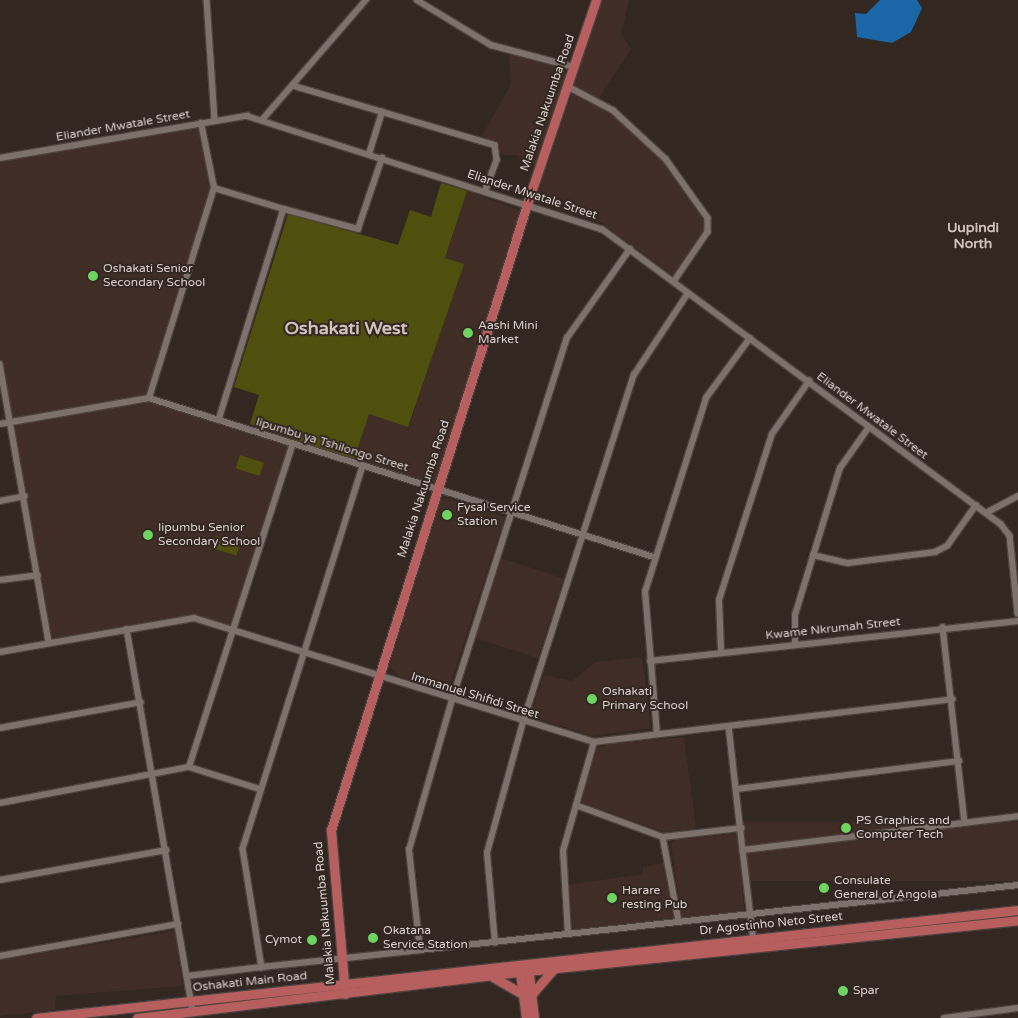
<!DOCTYPE html>
<html>
<head>
<meta charset="utf-8">
<style>
  body { margin:0 }
  #map { position:relative; width:1018px; height:1018px; overflow:hidden; background:#332722; font-family:"Varela Round",sans-serif }
  div>[style] { position:absolute }
  [style*='--x'] { left:calc(var(--x)*1px); top:calc(var(--y)*1px); width:calc(var(--w)*1px); rotate:calc(var(--a)*1deg) }
  .built>* { inset:0; background:#402d26; transform-origin:0 0 }
  .green>* { inset:0; background:#4f500e; transform-origin:0 0 }
  .water>* { inset:0; background:#1a66a7 }
  .roads { filter:drop-shadow(1px 0 #4c423d) drop-shadow(-1px 0 #4c423d) drop-shadow(0 1px #4c423d) drop-shadow(0 -1px #4c423d) }
  .minor>* { height:5.5px; margin:-2.75px; padding:0 2.75px; transform-origin:2.75px; border-radius:2.75px; background:#7e706a }
  .primary>* { height:9px; margin:-4.5px; padding:0 4.5px; transform-origin:4.5px; border-radius:4.5px; background:#b75f5f }
  .dots>* { width:14px; height:14px; translate:-50% -50%; box-sizing:border-box; border:2px solid #332722; border-radius:50% }
  span { translate:-50% -50%; white-space:nowrap; text-align:center; line-height:1.15; -webkit-text-stroke:4px #332722; paint-order:stroke }
  .street-label { font-size:12px; color:#d9d0cd }
  .poi-label { font-size:12px; color:#d9d0cd }
  .left { translate:0 -50%; text-align:left }
  .right { translate:-100% -50%; text-align:right }
  .neighbourhood-label { font-size:14px; color:#d2c1bb; font-weight:700 }
  .district-label { font-size:18px; color:#d2c1bb; font-weight:700 }
</style>
</head>
<body>
<div id="map">
  <div class="built">
    <div style="clip-path:polygon(601px 0,629px 0,621px 34px,631px 49px,596px 102px,571px 88px)"></div>
    <div style="clip-path:polygon(509px 55px,547px 59px,567px 74px,535px 166px,517px 155px,503px 155px,496px 142px,481px 138px,511px 84px)"></div>
    <div style="clip-path:polygon(572px 94px,609px 112px,676px 171px,699px 205px,709px 227px,677px 278px,602px 223px,534px 202px)"></div>
    <div style="clip-path:polygon(201px 123px,214px 188px,149px 398px,293px 444px,234px 630px,199px 619px,49px 643px,0 364px,0 158px)"></div>
    <div style="clip-path:polygon(467px 191px,520px 211px,435px 484px,354px 459px,368px 414px,409px 427px,463px 264px,445px 259px)"></div>
    <div style="clip-path:polygon(447px 498px,505px 517px,447px 693px,397px 675px,390px 665px,441px 500px)"></div>
    <div style="left:501px;top:558px;width:66px;height:84px;rotate:18deg"></div>
    <div style="clip-path:polygon(642px 657px,651px 728px,592px 736px,530px 716px,544px 675px,572px 681px,596px 662px)"></div>
    <div style="clip-path:polygon(684px 737px,696px 828px,665px 832px,581px 802px,597px 749px,609px 744px)"></div>
    <div style="left:1018px;top:822px;width:59px;height:274px;rotate:90deg"></div>
    <div style="clip-path:polygon(734px 834px,739px 836px,744px 912px,682px 918px,671px 845px,675px 840px)"></div>
    <div style="clip-path:polygon(667px 862px,675px 918px,573px 931px,569px 885px,643px 874px,643px 867px)"></div>
    <div style="clip-path:polygon(176px 931px,182px 986px,56px 996px,55px 1010px,0 1016px,0 960px)"></div>
  </div>
  <div class="green">
    <div style="clip-path:polygon(441px 183px,467px 191px,445px 258px,464px 264px,408px 427px,369px 414px,354px 459px,250px 424px,259px 395px,234px 387px,288px 214px,398px 245px,410px 210px,431px 217px)"></div>
    <div style="left:240px;top:455px;width:25px;height:14px;rotate:18deg"></div>
    <div style="left:216px;top:536px;width:25px;height:13px;rotate:16deg"></div>
  </div>
  <div class="water">
    <div style="clip-path:polygon(880px 0,917px 0,922px 8px,911px 32px,892px 43px,857px 37px,855px 13px,866px 14px)"></div>
  </div>
  <div class="roads">
    <div class="minor">
      <div style="--x:207;--y:0;--w:121;--a:86.2"></div>
      <div style="--x:417;--y:0;--w:87;--a:31.3"></div>
      <div style="--x:491;--y:45;--w:86;--a:14.8"></div>
      <div style="--x:294;--y:86;--w:209;--a:16.4"></div>
      <div style="--x:495;--y:145;--w:15;--a:82"></div>
      <div style="--x:497;--y:160;--w:33;--a:110"></div>
      <div style="--x:567;--y:86;--w:52;--a:27.6"></div>
      <div style="--x:613;--y:110;--w:72;--a:42.8"></div>
      <div style="--x:666;--y:159;--w:72;--a:54.6"></div>
      <div style="--x:708;--y:218;--w:14;--a:90"></div>
      <div style="--x:708;--y:232;--w:60;--a:124.2"></div>
      <div style="--x:262;--y:120;--w:159;--a:-49.1"></div>
      <div style="--x:369;--y:154;--w:44;--a:-72.8"></div>
      <div style="--x:0;--y:158;--w:251;--a:-9.7"></div>
      <div style="--x:247;--y:116;--w:373;--a:17.7"></div>
      <div style="--x:602;--y:229;--w:496;--a:36.5"></div>
      <div style="--x:1001;--y:524;--w:15;--a:53"></div>
      <div style="--x:1010;--y:536;--w:78;--a:84.1"></div>
      <div style="--x:214;--y:188;--w:73;--a:16.7"></div>
      <div style="--x:284;--y:209;--w:221;--a:107.1"></div>
      <div style="--x:284;--y:209;--w:77;--a:15.1"></div>
      <div style="--x:358;--y:229;--w:75;--a:-71.3"></div>
      <div style="--x:0;--y:364;--w:283;--a:80"></div>
      <div style="--x:149;--y:398;--w:220;--a:-72.8"></div>
      <div style="--x:214;--y:188;--w:66;--a:-101.3"></div>
      <div style="--x:0;--y:424;--w:151;--a:-9.9"></div>
      <div style="--x:149;--y:398;--w:529;--a:17.48"></div>
      <div style="--x:363;--y:466;--w:401;--a:107.4"></div>
      <div style="--x:243;--y:849;--w:120;--a:80.9"></div>
      <div style="--x:262;--y:967;--w:159;--a:-6.1"></div>
      <div style="--x:420;--y:950;--w:101;--a:-96.3"></div>
      <div style="--x:409;--y:850;--w:156;--a:-74"></div>
      <div style="--x:452;--y:700;--w:380;--a:-72.4"></div>
      <div style="--x:567;--y:338;--w:109;--a:-54.7"></div>
      <div style="--x:0;--y:501;--w:25;--a:-11"></div>
      <div style="--x:986;--y:513;--w:36;--a:-28"></div>
      <div style="--x:813;--y:555;--w:36;--a:13"></div>
      <div style="--x:848;--y:563;--w:88;--a:-7.2"></div>
      <div style="--x:935;--y:552;--w:13;--a:-27"></div>
      <div style="--x:947;--y:546;--w:50;--a:-54.7"></div>
      <div style="--x:0;--y:580;--w:38;--a:-7"></div>
      <div style="--x:943;--y:627;--w:197;--a:83.6"></div>
      <div style="--x:127;--y:629;--w:389;--a:80.2"></div>
      <div style="--x:795;--y:643;--w:28;--a:-90"></div>
      <div style="--x:795;--y:615;--w:154;--a:-73"></div>
      <div style="--x:840;--y:468;--w:50;--a:-54.7"></div>
      <div style="--x:721;--y:651;--w:51;--a:-92.2"></div>
      <div style="--x:719;--y:600;--w:174;--a:-72.3"></div>
      <div style="--x:772;--y:434;--w:65;--a:-55.1"></div>
      <div style="--x:0;--y:652;--w:197;--a:-9.9"></div>
      <div style="--x:194;--y:618;--w:419;--a:17.2"></div>
      <div style="--x:594;--y:742;--w:361;--a:-6.8"></div>
      <div style="--x:650;--y:661;--w:370;--a:-6.2"></div>
      <div style="--x:729;--y:726;--w:125;--a:83.6"></div>
      <div style="--x:743;--y:850;--w:277;--a:-7"></div>
      <div style="--x:0;--y:728;--w:143;--a:-10.4"></div>
      <div style="--x:657;--y:734;--w:143;--a:-94.8"></div>
      <div style="--x:645;--y:592;--w:203;--a:-72.5"></div>
      <div style="--x:706;--y:398;--w:74;--a:-53.7"></div>
      <div style="--x:189;--y:767;--w:74;--a:17.2"></div>
      <div style="--x:737;--y:789;--w:224;--a:-7.2"></div>
      <div style="--x:0;--y:803;--w:192;--a:-10.8"></div>
      <div style="--x:189;--y:767;--w:339;--a:-72.2"></div>
      <div style="--x:576;--y:805;--w:93;--a:20.2"></div>
      <div style="--x:663;--y:837;--w:86;--a:79.3"></div>
      <div style="--x:663;--y:837;--w:79;--a:-6.6"></div>
      <div style="--x:743;--y:850;--w:93;--a:83.2"></div>
      <div style="--x:0;--y:880;--w:169;--a:-10.2"></div>
      <div style="--x:568;--y:934;--w:83;--a:-93.4"></div>
      <div style="--x:563;--y:851;--w:113;--a:-74.1"></div>
      <div style="--x:495;--y:943;--w:90;--a:-95.1"></div>
      <div style="--x:487;--y:853;--w:136;--a:-74.6"></div>
      <div style="--x:523;--y:722;--w:364;--a:-72.3"></div>
      <div style="--x:634;--y:375;--w:98;--a:-56.6"></div>
      <div style="--x:420;--y:950;--w:602;--a:-6.2"></div>
      <div style="--x:0;--y:956;--w:181;--a:-10.2"></div>
      <div style="--x:188;--y:976;--w:75;--a:-6.9"></div>
      <div style="--x:944;--y:1018;--w:75;--a:-7.7"></div>
    </div>
    <div class="primary">
      <div style="--x:519;--y:966;--w:52;--a:82.3"></div>
      <div style="--x:528;--y:966;--w:52;--a:83.4"></div>
      <div style="--x:493;--y:977;--w:34;--a:30"></div>
      <div style="--x:345;--y:994;--w:165;--a:-94.9"></div>
      <div style="--x:331;--y:830;--w:656;--a:-72.61"></div>
      <div style="--x:527;--y:204;--w:215;--a:-71.3"></div>
      <div style="--x:531;--y:995;--w:33;--a:-49"></div>
      <div style="--x:36;--y:1018;--w:988;--a:-6.28"></div>
      <div style="--x:137;--y:1018;--w:394;--a:-6.9"></div>
      <div style="--x:528;--y:971;--w:493;--a:-5.9"></div>
    </div>
  </div>
  <div class="dots">
    <div style="left:93px;top:276px;background:#6ed360"></div>
    <div style="left:468px;top:333px;background:#6ed360"></div>
    <div style="left:447px;top:515px;background:#6ed360"></div>
    <div style="left:148px;top:535px;background:#6ed360"></div>
    <div style="left:592px;top:699px;background:#6ed360"></div>
    <div style="left:846px;top:828px;background:#6ed360"></div>
    <div style="left:824px;top:888px;background:#6ed360"></div>
    <div style="left:612px;top:898px;background:#6ed360"></div>
    <div style="left:373px;top:938px;background:#6ed360"></div>
    <div style="left:312px;top:940px;background:#6ed360"></div>
    <div style="left:843px;top:991px;background:#6ed360"></div>
  </div>
  <div class="street-label">
    <span style="left:548px;top:103px;rotate:-71deg">Malakia Nakuumba Road</span>
    <span style="left:123px;top:126px;rotate:-10deg">Eliander Mwatale Street</span>
    <span style="left:532px;top:195px;rotate:18deg">Eliander Mwatale Street</span>
    <span style="left:872px;top:416px;rotate:37deg">Eliander Mwatale Street</span>
    <span style="left:332px;top:445px;rotate:17deg">Iipumbu ya Tshilongo Street</span>
    <span style="left:424px;top:489px;rotate:-72deg">Malakia Nakuumba Road</span>
    <span style="left:833px;top:629px;rotate:-6deg">Kwame Nkrumah Street</span>
    <span style="left:475px;top:696px;rotate:17deg">Immanuel Shifidi Street</span>
    <span style="left:325px;top:913px;rotate:-95deg">Malakia Nakuumba Road</span>
    <span style="left:771px;top:924px;rotate:-6deg">Dr Agostinho Neto Street</span>
    <span style="left:250px;top:982px;rotate:-6deg">Oshakati Main Road</span>
  </div>
  <div class="poi-label">
    <span class="left" style="left:103px;top:276px">Oshakati Senior<br>Secondary School</span>
    <span class="left" style="left:478px;top:333px">Aashi Mini<br>Market</span>
    <span class="left" style="left:457px;top:515px">Fysal Service<br>Station</span>
    <span class="left" style="left:158px;top:535px">Iipumbu Senior<br>Secondary School</span>
    <span class="left" style="left:602px;top:699px">Oshakati<br>Primary School</span>
    <span class="left" style="left:856px;top:828px">PS Graphics and<br>Computer Tech</span>
    <span class="left" style="left:834px;top:888px">Consulate<br>General of Angola</span>
    <span class="left" style="left:622px;top:898px">Harare<br>resting Pub</span>
    <span class="left" style="left:383px;top:938px">Okatana<br>Service Station</span>
    <span class="right" style="left:302px;top:940px">Cymot</span>
    <span class="left" style="left:853px;top:991px">Spar</span>
  </div>
  <div class="neighbourhood-label">
    <span style="left:973px;top:236px">Uupindi<br>North</span>
  </div>
  <div class="district-label">
    <span style="left:346px;top:328px">Oshakati West</span>
  </div>
</div>
</body>
</html>
